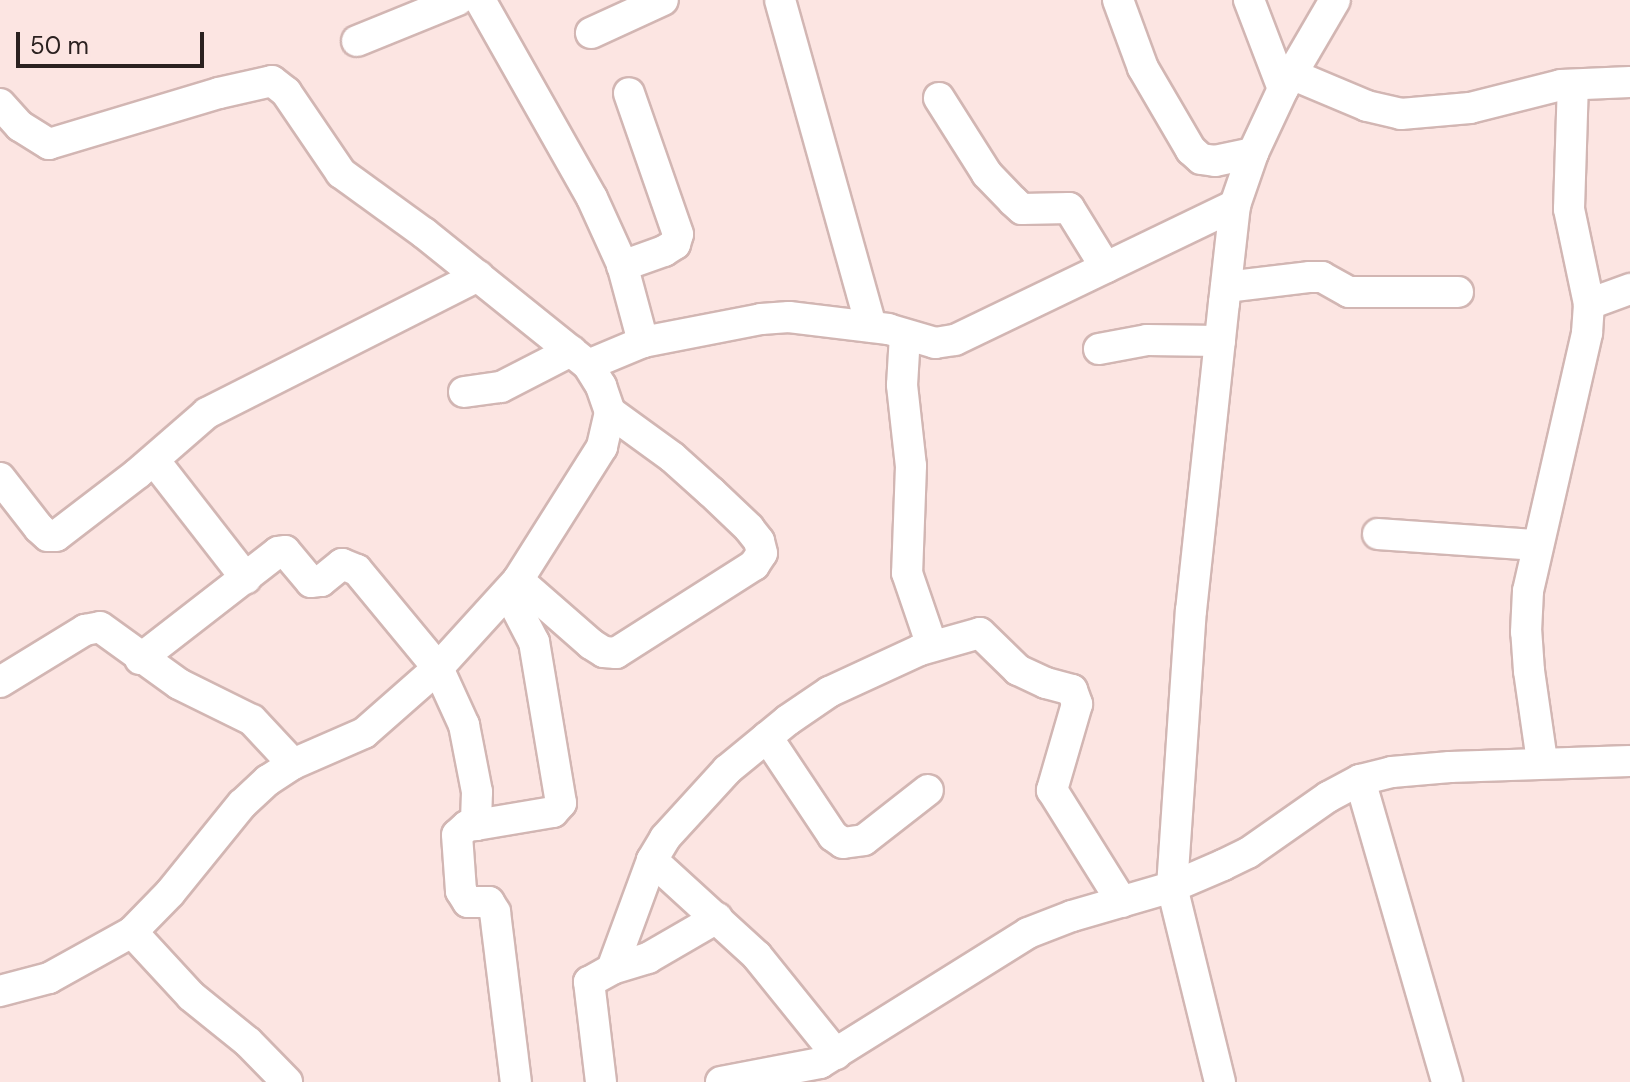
<!DOCTYPE html>
<html>
<head>
<meta charset="utf-8">
<style>
  body { margin:0 }
  #map { position:relative; width:1630px; height:1082px; overflow:hidden; background:#fce5e2; font-family:"DM Sans",sans-serif }
  div>[style] { position:absolute }
  [style*='--x'] { left:calc(var(--x)*1px); top:calc(var(--y)*1px); width:calc(var(--w)*1px); rotate:calc(var(--a)*1deg) }
  .roads { filter:drop-shadow(2px 0 #d2b6b3) drop-shadow(-2px 0 #d2b6b3) drop-shadow(0 2px #d2b6b3) drop-shadow(0 -2px #d2b6b3) }
  .minor>* { height:30px; margin:-15px; padding:0 15px; transform-origin:15px; border-radius:15px; background:#fff }
  span { translate:-50% -50%; white-space:nowrap; text-align:center; line-height:1.15; -webkit-text-stroke:8px #fce5e2; paint-order:stroke }
  .scale { position:absolute; left:16px; top:32px; width:188px; height:36px; box-sizing:border-box; border:4px solid #2b2120; border-top:0; padding-left:10px; font-size:24px; line-height:28px; white-space:nowrap; color:#2b2120; -webkit-text-stroke:6px #fce5e2; paint-order:stroke }
</style>
</head>
<body>
<div id="map">
  <div class="roads">
    <div class="minor">
      <div style="--x:480;--y:0;--w:227;--a:60.5"></div>
      <div style="--x:592;--y:198;--w:72;--a:65.6"></div>
      <div style="--x:622;--y:264;--w:81;--a:74.9"></div>
      <div style="--x:780;--y:0;--w:339;--a:74.4"></div>
      <div style="--x:1118;--y:0;--w:72;--a:69.8"></div>
      <div style="--x:1143;--y:68;--w:95;--a:59.7"></div>
      <div style="--x:1191;--y:150;--w:13;--a:42"></div>
      <div style="--x:1201;--y:159;--w:14;--a:8"></div>
      <div style="--x:1215;--y:161;--w:39;--a:-12"></div>
      <div style="--x:1249;--y:0;--w:95;--a:69.1"></div>
      <div style="--x:591;--y:33;--w:79;--a:-24.6"></div>
      <div style="--x:357;--y:41;--w:109;--a:-22.1"></div>
      <div style="--x:1291;--y:74;--w:82;--a:22.8"></div>
      <div style="--x:1367;--y:106;--w:35;--a:13"></div>
      <div style="--x:1401;--y:114;--w:69;--a:-5"></div>
      <div style="--x:1470;--y:108;--w:94;--a:-14.2"></div>
      <div style="--x:1561;--y:85;--w:69;--a:-2.5"></div>
      <div style="--x:939;--y:98;--w:90;--a:57.7"></div>
      <div style="--x:987;--y:174;--w:37;--a:46"></div>
      <div style="--x:1013;--y:201;--w:12;--a:42"></div>
      <div style="--x:1022;--y:209;--w:47;--a:-1.2"></div>
      <div style="--x:1069;--y:208;--w:70;--a:58.3"></div>
      <div style="--x:0;--y:104;--w:30;--a:48"></div>
      <div style="--x:20;--y:126;--w:34;--a:32"></div>
      <div style="--x:49;--y:144;--w:177;--a:-16.7"></div>
      <div style="--x:219;--y:93;--w:54;--a:-12.8"></div>
      <div style="--x:272;--y:81;--w:18;--a:38"></div>
      <div style="--x:286;--y:92;--w:98;--a:55.8"></div>
      <div style="--x:341;--y:173;--w:102;--a:35.9"></div>
      <div style="--x:424;--y:233;--w:211;--a:38.8"></div>
      <div style="--x:588;--y:365;--w:25;--a:58"></div>
      <div style="--x:601;--y:386;--w:28;--a:71"></div>
      <div style="--x:610;--y:412;--w:36;--a:103"></div>
      <div style="--x:602;--y:447;--w:157;--a:122.3"></div>
      <div style="--x:518;--y:580;--w:119;--a:132.3"></div>
      <div style="--x:438;--y:668;--w:98;--a:138.7"></div>
      <div style="--x:364;--y:733;--w:77;--a:156.4"></div>
      <div style="--x:293;--y:764;--w:30;--a:147"></div>
      <div style="--x:268;--y:780;--w:35;--a:137"></div>
      <div style="--x:242;--y:804;--w:114;--a:129"></div>
      <div style="--x:170;--y:893;--w:54;--a:134.3"></div>
      <div style="--x:132;--y:932;--w:95;--a:151"></div>
      <div style="--x:49;--y:978;--w:51;--a:165.1"></div>
      <div style="--x:622;--y:266;--w:45;--a:-19.7"></div>
      <div style="--x:664;--y:251;--w:13;--a:-32"></div>
      <div style="--x:675;--y:244;--w:10;--a:-73"></div>
      <div style="--x:678;--y:234;--w:149;--a:-109.2"></div>
      <div style="--x:1226;--y:287;--w:85;--a:-6.8"></div>
      <div style="--x:1310;--y:277;--w:12;--a:0"></div>
      <div style="--x:1322;--y:277;--w:31;--a:29"></div>
      <div style="--x:1349;--y:292;--w:109;--a:0"></div>
      <div style="--x:1589;--y:304;--w:44;--a:-20.1"></div>
      <div style="--x:905;--y:335;--w:50;--a:93.4"></div>
      <div style="--x:902;--y:385;--w:81;--a:83.7"></div>
      <div style="--x:911;--y:466;--w:107;--a:92.1"></div>
      <div style="--x:907;--y:573;--w:77;--a:71.1"></div>
      <div style="--x:1099;--y:349;--w:49;--a:-10.6"></div>
      <div style="--x:1147;--y:340;--w:73;--a:0.8"></div>
      <div style="--x:588;--y:365;--w:60;--a:-22.7"></div>
      <div style="--x:643;--y:342;--w:120;--a:-11"></div>
      <div style="--x:761;--y:319;--w:28;--a:-4"></div>
      <div style="--x:789;--y:317;--w:100;--a:6.9"></div>
      <div style="--x:888;--y:329;--w:49;--a:16.6"></div>
      <div style="--x:935;--y:343;--w:20;--a:-9"></div>
      <div style="--x:955;--y:340;--w:311;--a:-25.7"></div>
      <div style="--x:464;--y:392;--w:37;--a:-8"></div>
      <div style="--x:501;--y:387;--w:79;--a:-27.2"></div>
      <div style="--x:154;--y:460;--w:150;--a:52.1"></div>
      <div style="--x:0;--y:478;--w:63;--a:52"></div>
      <div style="--x:39;--y:528;--w:12;--a:42"></div>
      <div style="--x:48;--y:536;--w:8;--a:0"></div>
      <div style="--x:56;--y:536;--w:103;--a:-37.5"></div>
      <div style="--x:138;--y:473;--w:91;--a:-41"></div>
      <div style="--x:207;--y:413;--w:304;--a:-26.8"></div>
      <div style="--x:1378;--y:534;--w:159;--a:4"></div>
      <div style="--x:518;--y:580;--w:97;--a:41.2"></div>
      <div style="--x:591;--y:644;--w:15;--a:32"></div>
      <div style="--x:604;--y:652;--w:12;--a:5"></div>
      <div style="--x:616;--y:653;--w:164;--a:-32.5"></div>
      <div style="--x:754;--y:565;--w:14;--a:-56"></div>
      <div style="--x:762;--y:553;--w:12;--a:-104"></div>
      <div style="--x:759;--y:541;--w:16;--a:-128"></div>
      <div style="--x:749;--y:528;--w:52;--a:-136.5"></div>
      <div style="--x:711;--y:492;--w:52;--a:-138.1"></div>
      <div style="--x:672;--y:457;--w:77;--a:-144"></div>
      <div style="--x:140;--y:659;--w:175;--a:-37.8"></div>
      <div style="--x:278;--y:552;--w:7;--a:-8"></div>
      <div style="--x:285;--y:551;--w:40;--a:50"></div>
      <div style="--x:311;--y:582;--w:10;--a:-6"></div>
      <div style="--x:321;--y:581;--w:27;--a:-39"></div>
      <div style="--x:342;--y:564;--w:16;--a:22"></div>
      <div style="--x:357;--y:570;--w:127;--a:50.4"></div>
      <div style="--x:438;--y:668;--w:63;--a:65.5"></div>
      <div style="--x:464;--y:725;--w:68;--a:79"></div>
      <div style="--x:477;--y:792;--w:33;--a:92"></div>
      <div style="--x:476;--y:825;--w:9;--a:174"></div>
      <div style="--x:467;--y:826;--w:13;--a:138"></div>
      <div style="--x:457;--y:835;--w:56;--a:85.9"></div>
      <div style="--x:461;--y:891;--w:13;--a:58"></div>
      <div style="--x:468;--y:902;--w:21;--a:0"></div>
      <div style="--x:489;--y:902;--w:12;--a:59"></div>
      <div style="--x:495;--y:912;--w:171;--a:83"></div>
      <div style="--x:0;--y:682;--w:100;--a:-31.5"></div>
      <div style="--x:85;--y:630;--w:15;--a:-11"></div>
      <div style="--x:100;--y:627;--w:97;--a:35.8"></div>
      <div style="--x:179;--y:684;--w:81;--a:26.3"></div>
      <div style="--x:252;--y:720;--w:60;--a:47"></div>
      <div style="--x:767;--y:737;--w:119;--a:56.3"></div>
      <div style="--x:833;--y:836;--w:12;--a:35"></div>
      <div style="--x:843;--y:843;--w:21;--a:-8"></div>
      <div style="--x:864;--y:840;--w:81;--a:-38"></div>
      <div style="--x:1542;--y:761;--w:91;--a:-98.2"></div>
      <div style="--x:1529;--y:671;--w:39;--a:-94"></div>
      <div style="--x:1526;--y:632;--w:41;--a:-87.2"></div>
      <div style="--x:1528;--y:591;--w:265;--a:-77.1"></div>
      <div style="--x:1587;--y:333;--w:29;--a:-86"></div>
      <div style="--x:1589;--y:304;--w:97;--a:-101.9"></div>
      <div style="--x:1569;--y:209;--w:124;--a:-88.2"></div>
      <div style="--x:1360;--y:780;--w:314;--a:73.9"></div>
      <div style="--x:476;--y:825;--w:78;--a:-9.6"></div>
      <div style="--x:553;--y:812;--w:12;--a:-48"></div>
      <div style="--x:561;--y:803;--w:163;--a:-99.5"></div>
      <div style="--x:534;--y:642;--w:56;--a:-117.5"></div>
      <div style="--x:652;--y:860;--w:142;--a:42.4"></div>
      <div style="--x:757;--y:956;--w:126;--a:51.1"></div>
      <div style="--x:132;--y:932;--w:87;--a:47.3"></div>
      <div style="--x:191;--y:996;--w:73;--a:38.9"></div>
      <div style="--x:248;--y:1042;--w:56;--a:45.7"></div>
      <div style="--x:612;--y:969;--w:38;--a:-17"></div>
      <div style="--x:648;--y:958;--w:80;--a:-30.1"></div>
      <div style="--x:601;--y:1082;--w:101;--a:-96.8"></div>
      <div style="--x:589;--y:982;--w:26;--a:-29"></div>
      <div style="--x:612;--y:969;--w:116;--a:-69.8"></div>
      <div style="--x:652;--y:860;--w:26;--a:-59"></div>
      <div style="--x:665;--y:838;--w:92;--a:-47.6"></div>
      <div style="--x:727;--y:770;--w:79;--a:-39.3"></div>
      <div style="--x:788;--y:720;--w:50;--a:-34.3"></div>
      <div style="--x:829;--y:692;--w:100;--a:-24.8"></div>
      <div style="--x:920;--y:650;--w:62;--a:-15.8"></div>
      <div style="--x:980;--y:633;--w:53;--a:44.2"></div>
      <div style="--x:1018;--y:670;--w:31;--a:25"></div>
      <div style="--x:1046;--y:683;--w:27;--a:15"></div>
      <div style="--x:1072;--y:690;--w:15;--a:70"></div>
      <div style="--x:1077;--y:704;--w:90;--a:106.2"></div>
      <div style="--x:1052;--y:790;--w:132;--a:58"></div>
      <div style="--x:721;--y:1082;--w:101;--a:-10.9"></div>
      <div style="--x:820;--y:1063;--w:245;--a:-32"></div>
      <div style="--x:1028;--y:933;--w:47;--a:-21.1"></div>
      <div style="--x:1072;--y:916;--w:104;--a:-16.2"></div>
      <div style="--x:1172;--y:887;--w:56;--a:-23.3"></div>
      <div style="--x:1223;--y:865;--w:28;--a:-26"></div>
      <div style="--x:1248;--y:853;--w:98;--a:-35"></div>
      <div style="--x:1328;--y:797;--w:36;--a:-28"></div>
      <div style="--x:1360;--y:780;--w:33;--a:-14"></div>
      <div style="--x:1392;--y:772;--w:58;--a:-4.9"></div>
      <div style="--x:1450;--y:767;--w:180;--a:-1.9"></div>
      <div style="--x:1220;--y:1082;--w:201;--a:-103.8"></div>
      <div style="--x:1172;--y:887;--w:277;--a:-86.1"></div>
      <div style="--x:1191;--y:611;--w:310;--a:-83.9"></div>
      <div style="--x:1224;--y:303;--w:99;--a:-83.6"></div>
      <div style="--x:1235;--y:205;--w:55;--a:-70.9"></div>
      <div style="--x:1253;--y:153;--w:71;--a:-64.9"></div>
      <div style="--x:1283;--y:89;--w:103;--a:-59.7"></div>
    </div>
  </div>
  <div class="scale">50 m</div>
</div>
</body>
</html>
